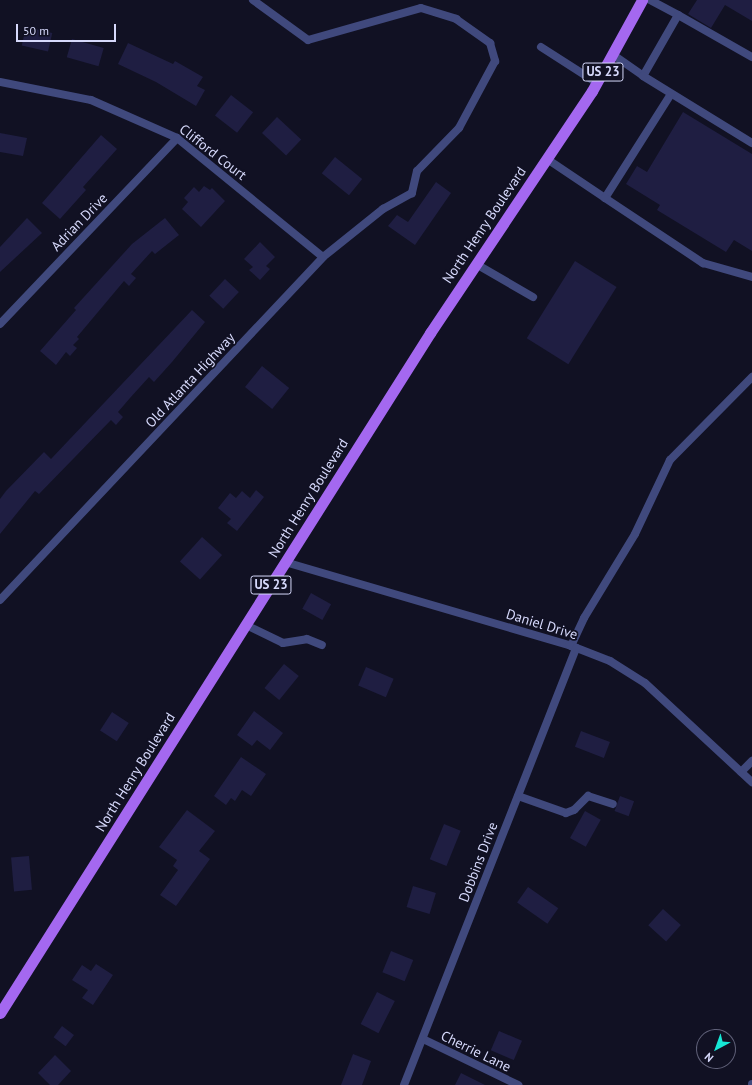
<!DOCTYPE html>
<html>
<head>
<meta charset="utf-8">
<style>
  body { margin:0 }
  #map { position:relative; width:752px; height:1085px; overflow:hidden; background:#111123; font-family:"PT Sans",sans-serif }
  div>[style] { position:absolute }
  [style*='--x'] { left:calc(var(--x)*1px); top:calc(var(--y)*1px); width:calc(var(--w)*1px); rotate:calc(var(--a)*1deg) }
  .building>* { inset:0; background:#1f1e42; transform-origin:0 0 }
  .service>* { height:8px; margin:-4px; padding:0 4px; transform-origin:4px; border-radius:4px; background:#40497d }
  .minor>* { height:8px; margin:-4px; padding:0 4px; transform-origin:4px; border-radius:4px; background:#40497d }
  .primary>* { height:11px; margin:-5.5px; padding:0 5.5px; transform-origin:5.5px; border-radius:5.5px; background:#a468f0 }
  span { translate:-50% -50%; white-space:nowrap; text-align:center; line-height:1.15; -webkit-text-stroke:3.5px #111123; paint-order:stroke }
  .shield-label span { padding:1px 3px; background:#111123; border:1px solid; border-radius:3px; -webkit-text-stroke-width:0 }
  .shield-label { font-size:13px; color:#d6d9fb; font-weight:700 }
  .street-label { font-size:14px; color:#d6d9fb }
  .north { position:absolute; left:696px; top:1029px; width:40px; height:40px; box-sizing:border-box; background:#111123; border:1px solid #606179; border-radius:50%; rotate:221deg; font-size:11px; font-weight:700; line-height:16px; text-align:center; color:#d6d9fb }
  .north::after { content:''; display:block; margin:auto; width:14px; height:18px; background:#16e7d5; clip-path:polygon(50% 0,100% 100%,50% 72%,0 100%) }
  .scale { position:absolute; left:16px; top:24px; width:100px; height:18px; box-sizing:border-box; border:2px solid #d6d9fb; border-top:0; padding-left:5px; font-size:12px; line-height:14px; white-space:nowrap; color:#d6d9fb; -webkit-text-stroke:3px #111123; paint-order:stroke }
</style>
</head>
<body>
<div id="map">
  <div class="building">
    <div style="clip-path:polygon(697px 0,752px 0,752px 21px,725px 5px,711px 28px,688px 14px)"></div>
    <div style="left:26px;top:27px;width:27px;height:19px;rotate:13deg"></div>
    <div style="left:72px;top:39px;width:33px;height:19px;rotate:16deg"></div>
    <div style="clip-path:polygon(128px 43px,173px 64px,175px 61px,203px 77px,197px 86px,205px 90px,196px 106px,156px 82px,118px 64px)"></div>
    <div style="left:231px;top:95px;width:28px;height:26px;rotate:38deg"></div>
    <div style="clip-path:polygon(683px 112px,752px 154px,752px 251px,734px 240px,726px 252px,657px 210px,660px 205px,626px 184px,637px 166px,647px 172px)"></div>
    <div style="left:277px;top:117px;width:33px;height:22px;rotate:43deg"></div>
    <div style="clip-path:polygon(0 133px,27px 138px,23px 156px,0 152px)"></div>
    <div style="clip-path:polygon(101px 135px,117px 149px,83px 187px,86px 190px,60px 219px,42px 203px)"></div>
    <div style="left:335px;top:157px;width:35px;height:21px;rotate:39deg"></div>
    <div style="clip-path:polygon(436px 182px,451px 193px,415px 245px,388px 226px,397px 215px,408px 222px)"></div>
    <div style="clip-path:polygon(204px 186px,210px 190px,212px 188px,225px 201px,201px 227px,182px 209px,188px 202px,184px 198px,194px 187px,199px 192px)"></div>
    <div style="clip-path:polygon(27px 218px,42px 233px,0 272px,0 247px)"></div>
    <div style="clip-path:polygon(165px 218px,179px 235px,155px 254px,152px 251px,131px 274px,136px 278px,129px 286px,124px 281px,77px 337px,79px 339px,73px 345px,77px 348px,70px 356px,66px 352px,56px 365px,40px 351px,76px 310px,74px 308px,132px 244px)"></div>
    <div style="clip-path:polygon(260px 242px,275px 257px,266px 266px,270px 269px,260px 280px,249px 270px,253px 267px,244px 259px)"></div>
    <div style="left:575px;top:261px;width:49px;height:91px;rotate:32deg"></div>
    <div style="left:225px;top:279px;width:19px;height:23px;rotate:43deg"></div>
    <div style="clip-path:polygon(192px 310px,205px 322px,172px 362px,154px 382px,149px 377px,130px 398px,118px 412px,123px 417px,116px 425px,111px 420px,39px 494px,35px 491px,0 534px,0 499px,6px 491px,44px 452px,51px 459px)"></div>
    <div style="left:262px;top:366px;width:35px;height:27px;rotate:39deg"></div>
    <div style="clip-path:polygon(256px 490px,264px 497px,237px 531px,227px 523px,231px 519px,218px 508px,230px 493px,236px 498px,242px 491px,250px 498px)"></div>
    <div style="left:202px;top:537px;width:27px;height:33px;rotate:42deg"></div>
    <div style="left:311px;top:593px;width:23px;height:18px;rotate:29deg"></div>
    <div style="left:284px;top:664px;width:19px;height:31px;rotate:39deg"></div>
    <div style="left:366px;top:667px;width:30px;height:20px;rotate:23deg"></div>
    <div style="clip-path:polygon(254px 711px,283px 733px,270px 750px,257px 740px,252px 746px,237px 735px)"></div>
    <div style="left:112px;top:712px;width:20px;height:22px;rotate:33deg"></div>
    <div style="left:581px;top:731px;width:31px;height:17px;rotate:21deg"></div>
    <div style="clip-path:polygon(241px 757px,266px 774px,251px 796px,242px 790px,235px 801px,231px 798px,226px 805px,214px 796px)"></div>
    <div style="left:620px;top:796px;width:15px;height:16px;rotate:20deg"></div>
    <div style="clip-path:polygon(187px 810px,215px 831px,199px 851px,210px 859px,176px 906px,160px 895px,178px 870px,173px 866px,177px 860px,159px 847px)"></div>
    <div style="left:585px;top:811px;width:18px;height:31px;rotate:29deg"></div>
    <div style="left:444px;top:824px;width:18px;height:38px;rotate:22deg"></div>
    <div style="left:29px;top:856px;width:34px;height:18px;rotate:85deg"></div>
    <div style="left:413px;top:886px;width:24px;height:22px;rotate:17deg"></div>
    <div style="left:528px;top:887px;width:37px;height:19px;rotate:35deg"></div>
    <div style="left:663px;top:909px;width:24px;height:22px;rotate:42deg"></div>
    <div style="left:391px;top:951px;width:24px;height:23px;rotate:22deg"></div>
    <div style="clip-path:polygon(96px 964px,113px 975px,93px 1005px,82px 998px,88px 990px,72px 980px,82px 965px,91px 971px)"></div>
    <div style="left:377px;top:992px;width:20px;height:36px;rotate:27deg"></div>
    <div style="left:62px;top:1026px;width:15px;height:14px;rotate:37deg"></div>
    <div style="left:499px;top:1031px;width:25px;height:21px;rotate:23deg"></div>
    <div style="clip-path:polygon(353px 1054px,371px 1061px,362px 1085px,341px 1085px)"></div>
    <div style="clip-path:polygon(55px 1055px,71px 1071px,58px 1085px,50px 1085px,38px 1073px)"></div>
    <div style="clip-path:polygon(461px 1073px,485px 1085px,455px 1085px)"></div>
  </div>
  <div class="service">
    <div style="--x:253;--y:0;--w:68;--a:36"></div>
    <div style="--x:308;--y:40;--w:117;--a:-15.8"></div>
    <div style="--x:421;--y:8;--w:37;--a:17"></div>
    <div style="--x:456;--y:19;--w:42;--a:35.2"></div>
    <div style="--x:490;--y:43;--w:19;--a:74"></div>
    <div style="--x:495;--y:61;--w:76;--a:118.2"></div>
    <div style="--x:459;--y:128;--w:60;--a:134.3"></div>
    <div style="--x:417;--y:171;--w:23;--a:103"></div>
    <div style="--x:650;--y:0;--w:32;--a:28"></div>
    <div style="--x:612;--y:54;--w:38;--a:35"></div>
    <div style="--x:752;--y:57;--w:85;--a:-150.4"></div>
    <div style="--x:678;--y:15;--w:70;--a:119.8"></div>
    <div style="--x:643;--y:76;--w:128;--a:31.6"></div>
    <div style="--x:547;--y:159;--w:70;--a:33.9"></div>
    <div style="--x:605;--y:198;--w:123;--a:-57.6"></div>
    <div style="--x:605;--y:198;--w:118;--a:33.6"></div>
    <div style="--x:703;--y:263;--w:51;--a:15.9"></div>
    <div style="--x:476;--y:264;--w:66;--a:30.1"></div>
    <div style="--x:246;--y:625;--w:41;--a:25.9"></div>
    <div style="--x:283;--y:643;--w:24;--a:-9"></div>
    <div style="--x:307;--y:639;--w:16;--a:22"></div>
    <div style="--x:571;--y:646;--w:31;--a:-65"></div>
    <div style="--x:584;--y:618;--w:98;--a:-58.7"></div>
    <div style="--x:635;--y:534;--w:82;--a:-64.7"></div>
    <div style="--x:670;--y:460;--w:117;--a:-45.3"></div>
    <div style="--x:741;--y:772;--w:16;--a:-45"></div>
    <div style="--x:518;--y:796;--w:51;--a:19.5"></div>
    <div style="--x:566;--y:813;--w:9;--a:-21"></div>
    <div style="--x:574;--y:810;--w:20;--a:-45"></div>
    <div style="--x:588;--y:796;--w:26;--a:18"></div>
  </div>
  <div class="minor">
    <div style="--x:541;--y:47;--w:67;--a:32.7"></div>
    <div style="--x:0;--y:82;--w:93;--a:11.2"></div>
    <div style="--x:91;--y:100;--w:94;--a:23.8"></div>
    <div style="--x:177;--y:138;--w:188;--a:39.2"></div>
    <div style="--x:0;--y:324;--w:257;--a:-46.4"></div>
    <div style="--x:285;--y:562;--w:296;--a:16.3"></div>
    <div style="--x:569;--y:645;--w:44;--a:21.3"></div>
    <div style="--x:610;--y:661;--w:41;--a:32.2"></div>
    <div style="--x:645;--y:683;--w:146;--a:42.8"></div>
    <div style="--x:0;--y:600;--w:471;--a:-46.7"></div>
    <div style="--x:323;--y:257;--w:77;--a:-38.7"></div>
    <div style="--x:383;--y:209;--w:33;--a:-29"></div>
    <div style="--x:423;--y:1039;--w:106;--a:25.8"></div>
    <div style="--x:404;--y:1085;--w:470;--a:-68.5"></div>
    <div style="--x:752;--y:1085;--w:1;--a:-90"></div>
  </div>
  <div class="primary">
    <div style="--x:0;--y:1013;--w:805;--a:-57.69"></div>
    <div style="--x:430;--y:333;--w:291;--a:-56.2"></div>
    <div style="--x:592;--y:91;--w:104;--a:-61.2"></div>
  </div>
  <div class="shield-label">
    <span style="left:603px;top:72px">US 23</span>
    <span style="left:271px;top:585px">US 23</span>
  </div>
  <div class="street-label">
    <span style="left:213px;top:152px;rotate:38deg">Clifford Court</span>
    <span style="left:79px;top:222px;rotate:-46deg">Adrian Drive</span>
    <span style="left:484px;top:225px;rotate:-56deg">North Henry Boulevard</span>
    <span style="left:190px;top:380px;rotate:-47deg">Old Atlanta Highway</span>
    <span style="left:308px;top:498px;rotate:-58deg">North Henry Boulevard</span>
    <span style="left:542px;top:624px;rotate:17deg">Daniel Drive</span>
    <span style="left:135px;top:772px;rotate:-58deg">North Henry Boulevard</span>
    <span style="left:478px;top:862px;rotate:-69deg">Dobbins Drive</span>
    <span style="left:476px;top:1051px;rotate:26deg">Cherrie Lane</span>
  </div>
  <div class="north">N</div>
  <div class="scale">50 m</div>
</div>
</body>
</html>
